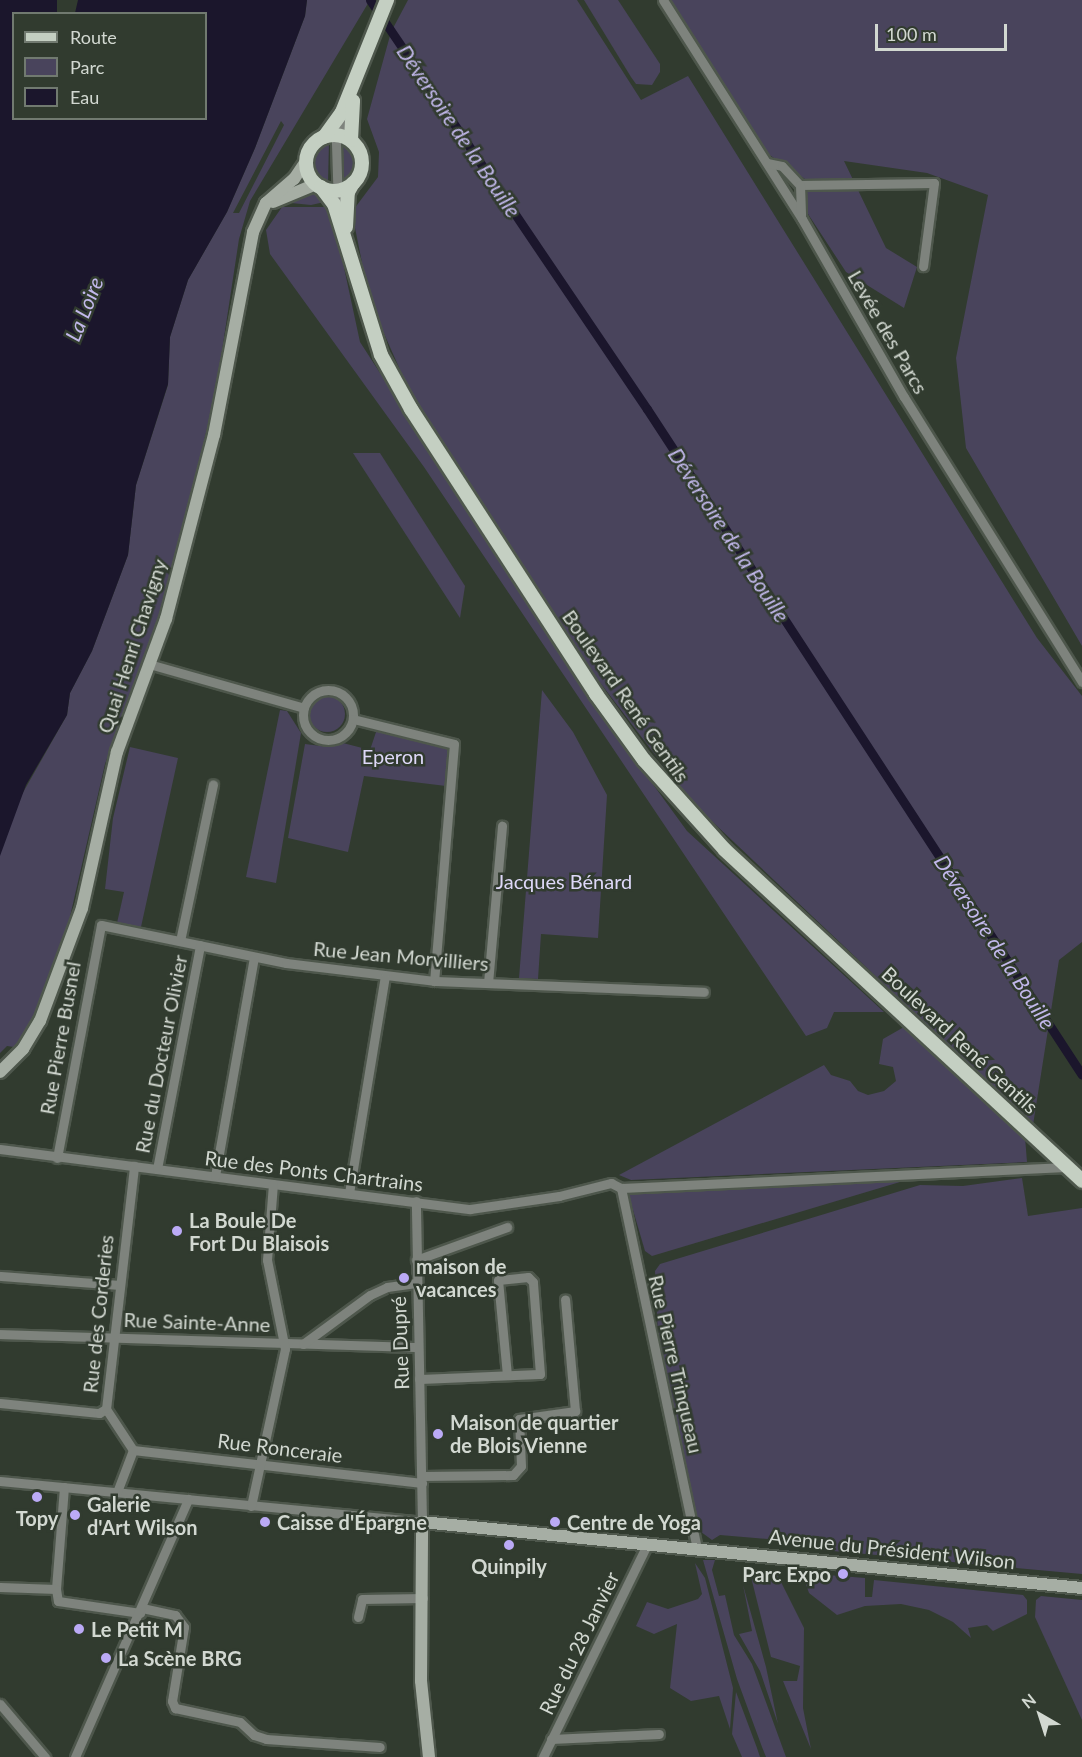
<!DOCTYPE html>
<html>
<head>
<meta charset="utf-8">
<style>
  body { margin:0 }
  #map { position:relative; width:1082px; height:1757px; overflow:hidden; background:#313b2f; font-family:Lato,sans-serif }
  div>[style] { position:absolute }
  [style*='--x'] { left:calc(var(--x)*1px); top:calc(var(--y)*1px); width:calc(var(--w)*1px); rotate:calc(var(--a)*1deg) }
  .green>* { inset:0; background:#49445c }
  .round { border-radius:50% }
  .water>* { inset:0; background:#1b162c }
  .canal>* { height:9px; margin:-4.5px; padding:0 4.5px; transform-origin:4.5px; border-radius:4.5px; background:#1b162c }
  .roads { filter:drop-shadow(2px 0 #4e574c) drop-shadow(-2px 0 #4e574c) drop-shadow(0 2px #4e574c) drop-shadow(0 -2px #4e574c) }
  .street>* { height:9px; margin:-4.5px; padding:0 4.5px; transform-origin:4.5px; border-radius:4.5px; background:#7e837d }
  .street>.ring { margin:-4.5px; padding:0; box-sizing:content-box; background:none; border:9px solid #7e837d; border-radius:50% }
  .secondary>* { height:12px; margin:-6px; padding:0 6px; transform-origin:6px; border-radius:6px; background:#a6aea4 }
  .primary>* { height:14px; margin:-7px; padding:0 7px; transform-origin:7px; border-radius:7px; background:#c4cfc2 }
  .primary>.ring { margin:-7px; padding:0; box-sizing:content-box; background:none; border:14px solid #c4cfc2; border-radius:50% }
  .dots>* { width:16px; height:16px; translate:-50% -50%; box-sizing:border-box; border:3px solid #313b2f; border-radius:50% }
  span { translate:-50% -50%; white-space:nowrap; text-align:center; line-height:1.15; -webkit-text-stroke:5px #313b2f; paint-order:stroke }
  .street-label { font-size:20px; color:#d2d8d1 }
  .park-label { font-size:20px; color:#ded8f8 }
  .poi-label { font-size:20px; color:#d2d8d1; font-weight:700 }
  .left { translate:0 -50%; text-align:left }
  .right { translate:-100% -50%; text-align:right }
  .water-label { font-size:21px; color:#c2b8eb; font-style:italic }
  .legend { position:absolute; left:12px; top:12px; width:195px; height:108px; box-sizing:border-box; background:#313b2f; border:2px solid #717a70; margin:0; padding:8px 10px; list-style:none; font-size:18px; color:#d2d8d1 }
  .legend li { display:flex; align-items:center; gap:12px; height:30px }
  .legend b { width:30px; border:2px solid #717a70 }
  .north { position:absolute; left:1010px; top:1685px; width:60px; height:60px; -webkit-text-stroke:4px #313b2f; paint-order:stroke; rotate:321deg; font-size:16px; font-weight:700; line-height:24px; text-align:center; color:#d2d8d1 }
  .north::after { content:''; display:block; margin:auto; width:21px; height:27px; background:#d2d8d1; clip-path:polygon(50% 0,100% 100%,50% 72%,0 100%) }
  .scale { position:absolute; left:875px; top:24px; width:132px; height:27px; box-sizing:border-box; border:3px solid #d2d8d1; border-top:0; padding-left:8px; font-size:18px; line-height:21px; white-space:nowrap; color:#d2d8d1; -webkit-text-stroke:4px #313b2f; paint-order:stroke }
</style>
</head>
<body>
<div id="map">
  <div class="green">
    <div style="clip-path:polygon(evenodd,307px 0,370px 0,250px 201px,239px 239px,216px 390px,200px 458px,160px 612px,105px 764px,66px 934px,30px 1025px,14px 1047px,7px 1046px,0 1053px,0 833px,67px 715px,70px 693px,92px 651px,128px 555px,136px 485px,168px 385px,170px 337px,188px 280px,227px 212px,255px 148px,305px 16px,307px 0,281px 121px,284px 125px,239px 213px,233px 213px,281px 121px)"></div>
    <div style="clip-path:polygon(408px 0,577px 0,641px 100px,688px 76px,1037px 638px,1082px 696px,1082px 942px,1059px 960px,1033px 1125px,700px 810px,672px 777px,595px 676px,430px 426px,405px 381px,370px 302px,354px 223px,354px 209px,378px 177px,379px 152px,367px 119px,391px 32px)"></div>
    <div style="clip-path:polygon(584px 0,618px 0,660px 64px,660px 72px,652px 85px,636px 84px,631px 77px)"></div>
    <div style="clip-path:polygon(671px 0,1082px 0,1082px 646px,966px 448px,956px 358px,988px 195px,927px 173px,844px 161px,886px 248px,917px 267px,904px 308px,846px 272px,808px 214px,805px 179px,768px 154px)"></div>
    <div style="clip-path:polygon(329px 142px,328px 182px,316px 172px,313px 162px,318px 149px)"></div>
    <div style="clip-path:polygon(343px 143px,351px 149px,355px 165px,348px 179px,341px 182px)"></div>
    <div style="clip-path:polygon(313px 189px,329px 201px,311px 205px,281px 202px)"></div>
    <div style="clip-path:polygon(282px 207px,331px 207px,360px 342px,588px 695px,687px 831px,884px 1012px,834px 1012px,827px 1028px,806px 1036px,424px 467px,270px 254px,266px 230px)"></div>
    <div style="clip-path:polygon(353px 453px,380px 453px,465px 586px,460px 618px)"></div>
    <div style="clip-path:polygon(542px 690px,573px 732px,607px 795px,598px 938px,541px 934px,538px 979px,519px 978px)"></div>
    <div class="round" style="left:309px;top:696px;width:36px;height:36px"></div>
    <div style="clip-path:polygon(280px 710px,287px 711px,301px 733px,276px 883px,246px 877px)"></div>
    <div style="clip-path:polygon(377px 729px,445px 746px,449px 752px,446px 786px,364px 776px,348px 852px,288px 838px,305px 744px,329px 747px,343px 743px,370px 750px)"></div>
    <div style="clip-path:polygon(130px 747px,178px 758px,141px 927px,117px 923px,124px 892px,105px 889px,113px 818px)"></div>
    <div style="clip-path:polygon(904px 1027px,1025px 1137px,1027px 1162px,631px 1180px,619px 1175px,824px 1065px,831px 1075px,850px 1081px,858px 1091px,868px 1095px,884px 1091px,896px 1081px,893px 1067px,879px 1064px,883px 1039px)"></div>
    <div style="clip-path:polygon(1022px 1178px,1028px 1216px,1082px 1208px,1082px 1574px,822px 1550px,802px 1542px,720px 1535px,712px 1540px,697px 1529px,659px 1358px,655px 1271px,660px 1264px,920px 1185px,963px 1186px)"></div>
    <div style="clip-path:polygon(910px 1179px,652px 1256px,645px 1251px,628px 1193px)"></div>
    <div style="clip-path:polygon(703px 1560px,715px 1560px,712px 1570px,719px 1596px,725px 1595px,734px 1635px,752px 1664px,786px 1757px,766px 1757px,762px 1747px,737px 1679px)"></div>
    <div style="clip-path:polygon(695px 1563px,705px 1578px,733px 1688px,730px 1729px,719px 1696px,691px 1701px,670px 1688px,677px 1624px,654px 1634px,636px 1626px,647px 1602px,668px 1609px,698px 1599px,702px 1594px)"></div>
    <div style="clip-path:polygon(754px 1569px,776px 1572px,804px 1628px,803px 1708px,811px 1749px,783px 1681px,797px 1681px,800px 1666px,771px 1657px,752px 1581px)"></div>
    <div style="clip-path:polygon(802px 1573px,865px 1578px,865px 1597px,872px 1597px,874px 1580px,1023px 1595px,1027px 1600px,1027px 1614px,993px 1631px,987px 1625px,968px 1628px,971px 1638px,953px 1622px,929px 1610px,901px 1604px,865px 1606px,837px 1615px,809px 1593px)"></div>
    <div style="clip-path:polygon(743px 1585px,766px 1667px,778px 1724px,760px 1671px,739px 1634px,752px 1631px)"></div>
    <div style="clip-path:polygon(1041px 1596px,1082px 1600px,1082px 1720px,1035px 1617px,1036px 1600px)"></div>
    <div style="clip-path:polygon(736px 1692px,757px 1748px,760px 1757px,742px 1757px,732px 1734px)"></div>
  </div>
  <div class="water">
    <div style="clip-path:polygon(0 0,57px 0,57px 13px,14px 14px,14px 118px,206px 118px,206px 14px,75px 13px,78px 0,307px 0,305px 16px,255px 148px,227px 212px,188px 280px,170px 337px,168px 384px,136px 485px,128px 555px,92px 651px,70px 693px,67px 715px,26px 785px,0 856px)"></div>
  </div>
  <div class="canal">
    <div style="--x:370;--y:0;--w:494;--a:55.9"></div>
    <div style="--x:647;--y:409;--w:795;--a:56.85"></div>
  </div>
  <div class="roads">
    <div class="street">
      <div style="--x:663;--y:0;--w:259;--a:57.6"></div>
      <div style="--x:802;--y:219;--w:205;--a:60.2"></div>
      <div style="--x:904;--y:397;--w:336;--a:58"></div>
      <div style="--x:767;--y:163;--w:15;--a:11"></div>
      <div style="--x:782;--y:166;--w:26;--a:47"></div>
      <div style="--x:800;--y:185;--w:134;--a:-0.9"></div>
      <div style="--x:934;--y:183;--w:84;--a:97.5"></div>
      <div style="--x:800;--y:185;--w:30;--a:88"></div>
      <div style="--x:338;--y:207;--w:65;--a:-91.8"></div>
      <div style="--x:336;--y:142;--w:26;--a:-74"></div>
      <div style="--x:149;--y:664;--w:161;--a:15.8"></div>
      <div class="ring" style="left:303px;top:690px;width:41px;height:41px"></div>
      <div style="--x:353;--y:719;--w:104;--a:13.9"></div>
      <div style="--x:454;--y:744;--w:238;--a:94.8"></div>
      <div style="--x:180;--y:941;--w:160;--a:-78.1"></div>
      <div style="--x:488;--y:983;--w:158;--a:-84.9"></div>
      <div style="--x:0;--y:1149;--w:474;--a:7.3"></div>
      <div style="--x:470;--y:1209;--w:90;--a:-8.3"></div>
      <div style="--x:559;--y:1196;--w:54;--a:-14"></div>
      <div style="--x:611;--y:1183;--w:11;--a:27"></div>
      <div style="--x:57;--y:1158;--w:237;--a:-79.3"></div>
      <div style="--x:101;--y:925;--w:189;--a:11.6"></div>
      <div style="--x:286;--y:963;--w:149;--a:6.9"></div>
      <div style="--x:434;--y:981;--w:270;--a:2.3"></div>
      <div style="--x:157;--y:1169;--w:228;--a:-79.1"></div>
      <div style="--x:215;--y:1176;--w:222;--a:-79.9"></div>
      <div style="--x:621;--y:1188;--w:446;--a:-2.7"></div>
      <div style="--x:621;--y:1188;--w:369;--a:78.1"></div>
      <div style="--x:349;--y:1193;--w:220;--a:-80.6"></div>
      <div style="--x:416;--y:1260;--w:97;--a:-19.9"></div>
      <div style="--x:0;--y:1276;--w:119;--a:4.3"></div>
      <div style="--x:0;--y:1334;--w:418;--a:1.8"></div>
      <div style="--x:303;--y:1344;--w:83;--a:-36.2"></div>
      <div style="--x:370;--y:1295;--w:19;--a:-25"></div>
      <div style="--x:387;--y:1287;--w:29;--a:-8"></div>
      <div style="--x:419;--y:1379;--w:121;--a:-2.4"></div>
      <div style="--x:540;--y:1374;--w:92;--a:-94.4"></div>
      <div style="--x:533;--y:1282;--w:7;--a:-135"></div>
      <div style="--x:528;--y:1277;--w:30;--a:174"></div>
      <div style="--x:498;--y:1280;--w:95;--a:84.6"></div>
      <div style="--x:0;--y:1403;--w:100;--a:5.8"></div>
      <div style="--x:99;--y:1413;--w:8;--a:-30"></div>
      <div style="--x:133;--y:1450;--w:49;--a:-123.4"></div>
      <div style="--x:106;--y:1409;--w:245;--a:-83.4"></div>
      <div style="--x:133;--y:1450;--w:291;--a:6.5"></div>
      <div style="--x:422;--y:1476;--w:91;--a:-0.6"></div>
      <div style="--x:513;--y:1475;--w:12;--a:-48"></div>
      <div style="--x:521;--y:1466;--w:47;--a:-92.4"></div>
      <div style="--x:519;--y:1419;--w:57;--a:-8.1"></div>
      <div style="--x:575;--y:1411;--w:112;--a:-95.1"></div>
      <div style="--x:0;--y:1481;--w:424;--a:5.5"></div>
      <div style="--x:422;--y:1522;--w:321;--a:-91.1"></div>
      <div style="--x:64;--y:1487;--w:102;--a:94.5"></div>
      <div style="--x:56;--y:1589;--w:12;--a:81"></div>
      <div style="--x:58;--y:1601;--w:83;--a:8.3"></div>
      <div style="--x:117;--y:1492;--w:45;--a:-69.1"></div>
      <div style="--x:251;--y:1506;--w:161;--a:-77.8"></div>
      <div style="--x:285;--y:1349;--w:91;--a:-101.4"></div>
      <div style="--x:267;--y:1260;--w:76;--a:-85.5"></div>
      <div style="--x:0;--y:1587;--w:56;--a:2"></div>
      <div style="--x:142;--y:1608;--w:34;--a:12"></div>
      <div style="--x:175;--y:1615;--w:15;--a:53"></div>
      <div style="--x:184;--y:1627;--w:75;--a:99.2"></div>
      <div style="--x:172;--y:1701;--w:8;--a:67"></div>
      <div style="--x:175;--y:1708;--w:66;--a:12.2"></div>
      <div style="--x:240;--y:1722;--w:19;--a:43"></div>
      <div style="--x:254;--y:1735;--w:13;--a:18"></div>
      <div style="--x:266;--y:1739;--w:114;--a:4"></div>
      <div style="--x:358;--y:1617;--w:18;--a:-77"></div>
      <div style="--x:362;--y:1599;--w:61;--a:-0.9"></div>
      <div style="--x:0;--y:1704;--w:70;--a:49.7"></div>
      <div style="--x:551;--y:1739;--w:108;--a:-2.7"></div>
      <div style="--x:75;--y:1757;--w:282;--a:-66.3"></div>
      <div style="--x:543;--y:1757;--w:236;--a:-63.9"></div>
    </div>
    <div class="secondary">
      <div style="--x:273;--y:202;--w:47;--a:-22.7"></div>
      <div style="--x:0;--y:1072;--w:33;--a:-45"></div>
      <div style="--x:23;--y:1049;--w:33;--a:-59"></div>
      <div style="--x:40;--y:1021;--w:121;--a:-69.6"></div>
      <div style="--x:82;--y:908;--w:160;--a:-77.4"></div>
      <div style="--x:117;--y:752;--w:142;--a:-69.8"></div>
      <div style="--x:166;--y:619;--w:190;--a:-75.4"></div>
      <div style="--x:214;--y:435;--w:207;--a:-79.1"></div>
      <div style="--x:253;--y:232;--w:32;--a:-66"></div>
      <div style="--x:266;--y:203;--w:37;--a:-41"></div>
      <div style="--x:294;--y:179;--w:22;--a:-56"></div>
      <div style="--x:429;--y:1757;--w:76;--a:-96"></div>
      <div style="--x:421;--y:1681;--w:159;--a:-89.6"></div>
      <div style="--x:422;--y:1522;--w:663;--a:5.71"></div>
    </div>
    <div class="primary">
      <div class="ring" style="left:306px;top:135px;width:42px;height:42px"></div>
      <div style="--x:324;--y:137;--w:31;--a:-54"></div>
      <div style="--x:342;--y:112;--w:121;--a:-68.1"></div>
      <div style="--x:351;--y:140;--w:39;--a:-87"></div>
      <div style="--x:321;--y:187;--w:21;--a:53"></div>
      <div style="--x:334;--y:204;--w:158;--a:72.7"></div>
      <div style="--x:381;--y:355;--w:62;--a:60.9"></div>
      <div style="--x:411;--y:409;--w:340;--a:57"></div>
      <div style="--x:596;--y:694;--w:82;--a:54"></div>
      <div style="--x:644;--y:760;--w:121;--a:48"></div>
      <div style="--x:725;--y:850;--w:487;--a:42.8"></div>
      <div style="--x:346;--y:227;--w:35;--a:-87"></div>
      <div style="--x:348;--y:192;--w:10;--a:-61"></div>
    </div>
  </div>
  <div class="dots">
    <div style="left:177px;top:1231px;background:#bbaaf6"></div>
    <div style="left:404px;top:1278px;background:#bbaaf6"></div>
    <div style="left:438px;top:1434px;background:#bbaaf6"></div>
    <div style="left:37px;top:1497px;background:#bbaaf6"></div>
    <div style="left:75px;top:1515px;background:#bbaaf6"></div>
    <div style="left:265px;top:1522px;background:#bbaaf6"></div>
    <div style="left:555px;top:1522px;background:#bbaaf6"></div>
    <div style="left:509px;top:1545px;background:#bbaaf6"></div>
    <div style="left:843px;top:1574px;background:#bbaaf6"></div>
    <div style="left:79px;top:1629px;background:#bbaaf6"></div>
    <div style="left:106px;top:1658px;background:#bbaaf6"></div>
  </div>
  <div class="street-label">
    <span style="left:888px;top:332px;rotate:60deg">Levée des Parcs</span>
    <span style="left:132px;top:646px;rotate:-72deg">Quai Henri Chavigny</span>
    <span style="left:626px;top:696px;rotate:55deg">Boulevard René Gentils</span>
    <span style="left:401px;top:956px;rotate:5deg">Rue Jean Morvilliers</span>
    <span style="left:60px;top:1038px;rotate:-80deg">Rue Pierre Busnel</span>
    <span style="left:960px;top:1040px;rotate:43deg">Boulevard René Gentils</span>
    <span style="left:161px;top:1054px;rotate:-79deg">Rue du Docteur Olivier</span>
    <span style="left:314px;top:1171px;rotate:7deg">Rue des Ponts Chartrains</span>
    <span style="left:98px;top:1314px;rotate:-84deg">Rue des Corderies</span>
    <span style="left:197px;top:1322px;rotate:2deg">Rue Sainte-Anne</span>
    <span style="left:400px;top:1343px;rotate:-92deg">Rue Dupré</span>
    <span style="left:676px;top:1364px;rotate:77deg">Rue Pierre Trinqueau</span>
    <span style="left:280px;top:1448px;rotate:7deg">Rue Ronceraie</span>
    <span style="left:892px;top:1549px;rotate:6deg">Avenue du Président Wilson</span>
    <span style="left:579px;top:1643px;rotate:-64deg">Rue du 28 Janvier</span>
  </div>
  <div class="park-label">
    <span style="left:393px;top:756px">Eperon</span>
    <span style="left:564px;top:881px">Jacques Bénard</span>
  </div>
  <div class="poi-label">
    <span class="left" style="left:189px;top:1232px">La Boule De<br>Fort Du Blaisois</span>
    <span class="left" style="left:416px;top:1278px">maison de<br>vacances</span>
    <span class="left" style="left:450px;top:1434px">Maison de quartier<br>de Blois Vienne</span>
    <span class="left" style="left:87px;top:1516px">Galerie<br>d'Art Wilson</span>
    <span style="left:37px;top:1518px">Topy</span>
    <span class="left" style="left:277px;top:1522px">Caisse d'Épargne</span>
    <span class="left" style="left:567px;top:1522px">Centre de Yoga</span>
    <span style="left:509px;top:1566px">Quinpily</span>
    <span class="right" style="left:831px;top:1574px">Parc Expo</span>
    <span class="left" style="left:91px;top:1629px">Le Petit M</span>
    <span class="left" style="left:118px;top:1658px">La Scène BRG</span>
  </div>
  <div class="water-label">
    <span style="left:459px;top:131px;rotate:56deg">Déversoire de la Bouille</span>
    <span style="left:84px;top:309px;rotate:-68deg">La Loire</span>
    <span style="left:729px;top:535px;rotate:57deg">Déversoire de la Bouille</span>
    <span style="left:995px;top:942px;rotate:57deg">Déversoire de la Bouille</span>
  </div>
  <ul class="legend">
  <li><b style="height:8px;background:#c4cfc2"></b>Route</li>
  <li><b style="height:16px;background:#49445c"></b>Parc</li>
  <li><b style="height:16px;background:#1b162c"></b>Eau</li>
  </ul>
  <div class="north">N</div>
  <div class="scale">100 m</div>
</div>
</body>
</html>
